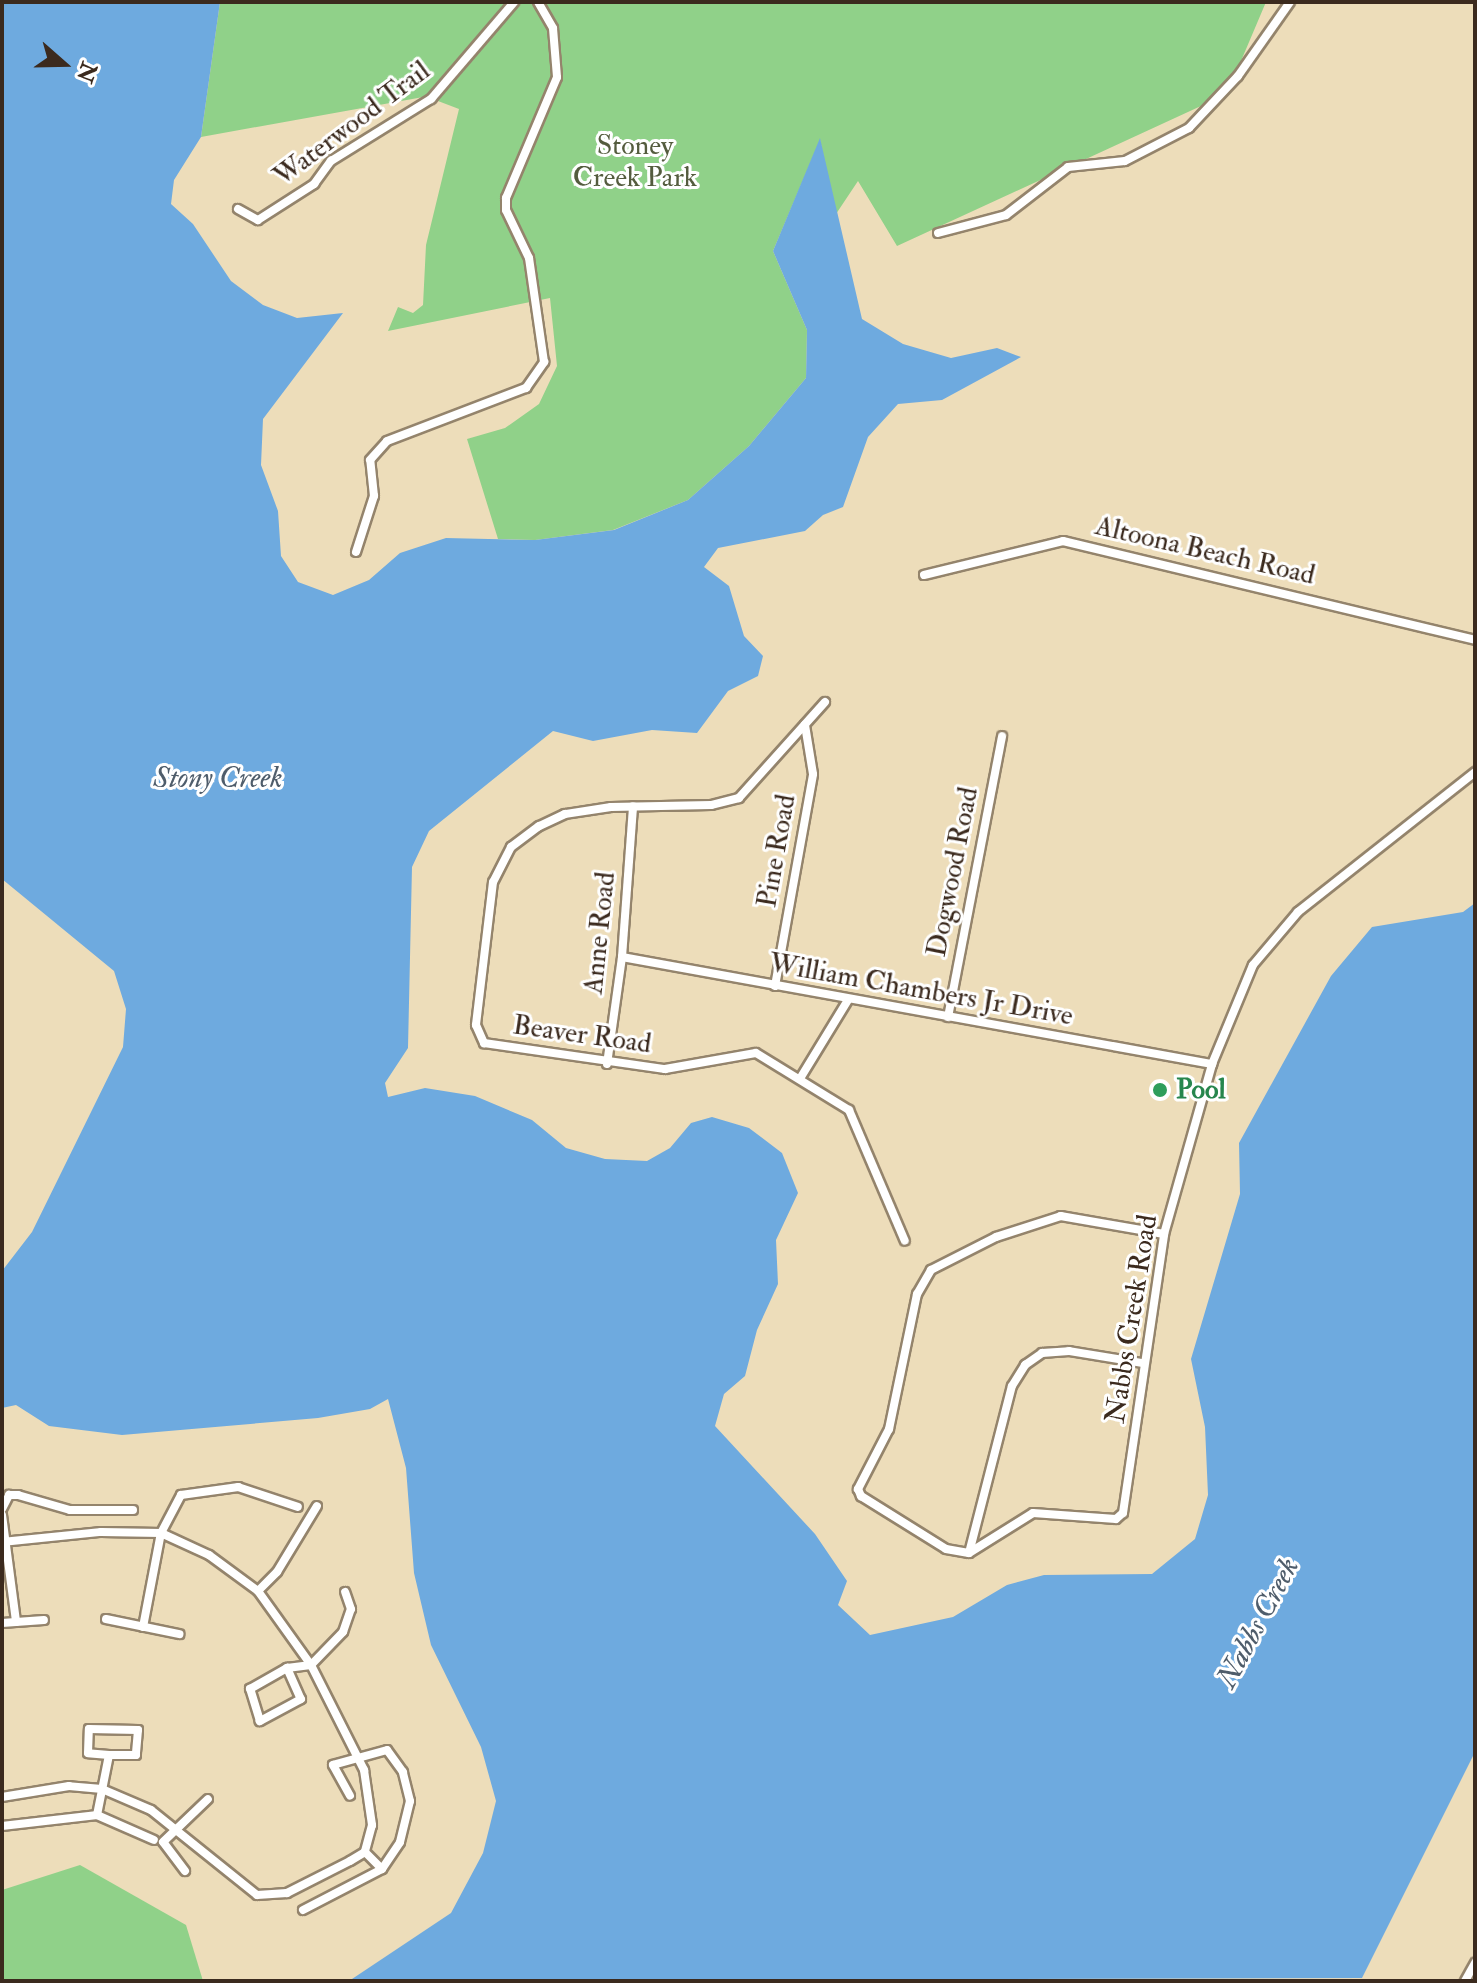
<!DOCTYPE html>
<html>
<head>
<meta charset="utf-8">
<style>
  body { margin:0 }
  #map { position:relative; width:1477px; height:1983px; overflow:hidden; background:#edddba; font-family:"IM FELL Double Pica",serif }
  div>[style] { position:absolute }
  [style*='--x'] { left:calc(var(--x)*1px); top:calc(var(--y)*1px); width:calc(var(--w)*1px); rotate:calc(var(--a)*1deg) }
  .green>* { inset:0; background:#90d189 }
  .water>* { inset:0; background:#6eaadf }
  .roads { filter:drop-shadow(2px 0 #94846c) drop-shadow(-2px 0 #94846c) drop-shadow(0 2px #94846c) drop-shadow(0 -2px #94846c) }
  .street>* { height:8px; margin:-4px; padding:0 4px; transform-origin:4px; border-radius:4px; background:#fff }
  .dots>* { width:22px; height:22px; translate:-50% -50%; box-sizing:border-box; border:4px solid #fff; border-radius:50% }
  span { translate:-50% -50%; white-space:nowrap; text-align:center; line-height:1.15; -webkit-text-stroke:6px #fff; paint-order:stroke }
  .street-label { font-size:28px; color:#3b2a1e }
  .park-label { font-size:28px; color:#545c3e }
  .leisure-label { font-size:28px; color:#27864d; font-weight:700 }
  .left { translate:0 -50%; text-align:left }
  .water-label { font-size:30px; color:#4f5d6b; font-style:italic }
  .frame { position:absolute; inset:0; border:4px solid #3b2a1e; pointer-events:none }
  .north { position:absolute; left:24px; top:24px; width:80px; height:80px; -webkit-text-stroke:6px #fff; paint-order:stroke; rotate:110deg; font-size:22px; font-weight:700; line-height:32px; text-align:center; color:#3b2a1e }
  .north::after { content:''; display:block; margin:auto; width:28px; height:36px; background:#3b2a1e; clip-path:polygon(50% 0,100% 100%,50% 72%,0 100%) }
</style>
</head>
<body>
<div id="map">
  <div class="green">
    <div style="clip-path:polygon(220px 2px,1266px 2px,1227px 94px,897px 246px,858px 181px,836px 214px,820px 140px,773px 251px,807px 330px,806px 378px,749px 446px,688px 500px,613px 530px,535px 540px,498px 539px,467px 439px,505px 428px,539px 404px,557px 366px,550px 298px,388px 331px,398px 307px,413px 313px,423px 305px,426px 245px,459px 109px,438px 101px,440px 94px,201px 137px)"></div>
    <div style="clip-path:polygon(80px 1865px,186px 1925px,203px 1981px,2px 1981px,2px 1890px)"></div>
  </div>
  <div class="water">
    <div style="clip-path:polygon(2px 2px,220px 2px,201px 137px,174px 180px,171px 204px,193px 224px,231px 281px,263px 305px,297px 318px,343px 313px,263px 419px,261px 465px,278px 511px,281px 556px,298px 582px,333px 595px,369px 580px,400px 553px,446px 538px,535px 540px,614px 530px,688px 500px,749px 446px,806px 378px,807px 330px,773px 251px,820px 138px,862px 319px,903px 344px,951px 358px,997px 348px,1021px 357px,942px 400px,898px 404px,868px 437px,843px 507px,823px 515px,805px 531px,718px 548px,704px 567px,729px 586px,744px 636px,763px 656px,758px 676px,728px 691px,697px 733px,652px 730px,593px 741px,553px 731px,429px 831px,412px 867px,408px 1048px,385px 1083px,388px 1097px,425px 1088px,475px 1096px,532px 1120px,566px 1148px,605px 1159px,647px 1161px,670px 1148px,691px 1123px,712px 1117px,749px 1128px,782px 1153px,798px 1193px,776px 1240px,778px 1284px,757px 1330px,745px 1376px,724px 1394px,715px 1426px,815px 1534px,847px 1581px,838px 1605px,870px 1635px,953px 1617px,1007px 1585px,1044px 1575px,1152px 1574px,1195px 1539px,1208px 1495px,1205px 1427px,1191px 1359px,1240px 1194px,1239px 1143px,1331px 976px,1372px 927px,1463px 912px,1475px 903px,1475px 1752px,1362px 1978px,349px 1981px,451px 1913px,483px 1853px,496px 1801px,481px 1747px,431px 1645px,414px 1573px,406px 1468px,388px 1399px,370px 1409px,318px 1418px,122px 1435px,49px 1426px,16px 1405px,2px 1408px,2px 1271px,32px 1232px,123px 1047px,126px 1009px,114px 971px,2px 879px)"></div>
  </div>
  <div class="roads">
    <div class="street">
      <div style="--x:238;--y:209;--w:23;--a:29"></div>
      <div style="--x:258;--y:220;--w:67;--a:-32.7"></div>
      <div style="--x:314;--y:184;--w:29;--a:-54"></div>
      <div style="--x:331;--y:161;--w:118;--a:-31.8"></div>
      <div style="--x:431;--y:99;--w:128;--a:-49.4"></div>
      <div style="--x:938;--y:233;--w:70;--a:-14.8"></div>
      <div style="--x:1006;--y:215;--w:78;--a:-37.7"></div>
      <div style="--x:1068;--y:167;--w:57;--a:-6"></div>
      <div style="--x:1125;--y:161;--w:72;--a:-27.3"></div>
      <div style="--x:1189;--y:128;--w:71;--a:-46.7"></div>
      <div style="--x:1238;--y:76;--w:90;--a:-54.9"></div>
      <div style="--x:356;--y:552;--w:59;--a:-72.2"></div>
      <div style="--x:374;--y:496;--w:36;--a:-96"></div>
      <div style="--x:370;--y:460;--w:25;--a:-48"></div>
      <div style="--x:387;--y:441;--w:149;--a:-20.9"></div>
      <div style="--x:526;--y:388;--w:32;--a:-55"></div>
      <div style="--x:544;--y:362;--w:105;--a:-98.2"></div>
      <div style="--x:529;--y:258;--w:53;--a:-115.6"></div>
      <div style="--x:506;--y:210;--w:12;--a:-90"></div>
      <div style="--x:506;--y:198;--w:131;--a:-67.1"></div>
      <div style="--x:557;--y:77;--w:49;--a:-94.7"></div>
      <div style="--x:553;--y:28;--w:30;--a:-120"></div>
      <div style="--x:924;--y:575;--w:143;--a:-13.7"></div>
      <div style="--x:1063;--y:541;--w:424;--a:13.5"></div>
      <div style="--x:825;--y:702;--w:129;--a:131.9"></div>
      <div style="--x:739;--y:798;--w:29;--a:166"></div>
      <div style="--x:711;--y:805;--w:100;--a:178.9"></div>
      <div style="--x:611;--y:807;--w:47;--a:171.3"></div>
      <div style="--x:565;--y:814;--w:29;--a:155"></div>
      <div style="--x:539;--y:826;--w:35;--a:143"></div>
      <div style="--x:511;--y:847;--w:39;--a:117"></div>
      <div style="--x:493;--y:882;--w:144;--a:96.8"></div>
      <div style="--x:476;--y:1025;--w:20;--a:66"></div>
      <div style="--x:484;--y:1043;--w:183;--a:8.2"></div>
      <div style="--x:665;--y:1069;--w:92;--a:-10"></div>
      <div style="--x:756;--y:1053;--w:109;--a:31.5"></div>
      <div style="--x:849;--y:1110;--w:142;--a:66.9"></div>
      <div style="--x:622;--y:957;--w:600;--a:10.28"></div>
      <div style="--x:775;--y:986;--w:215;--a:-79.8"></div>
      <div style="--x:813;--y:774;--w:50;--a:-99.3"></div>
      <div style="--x:948;--y:1017;--w:286;--a:-79.1"></div>
      <div style="--x:607;--y:1064;--w:108;--a:-82"></div>
      <div style="--x:622;--y:957;--w:151;--a:-85.8"></div>
      <div style="--x:801;--y:1077;--w:90;--a:-58.6"></div>
      <div style="--x:1164;--y:1234;--w:105;--a:-170.1"></div>
      <div style="--x:1061;--y:1216;--w:68;--a:162.1"></div>
      <div style="--x:996;--y:1237;--w:73;--a:153.1"></div>
      <div style="--x:931;--y:1270;--w:28;--a:120"></div>
      <div style="--x:917;--y:1294;--w:138;--a:101.7"></div>
      <div style="--x:889;--y:1429;--w:68;--a:117.3"></div>
      <div style="--x:858;--y:1489;--w:8;--a:67"></div>
      <div style="--x:861;--y:1496;--w:100;--a:31.9"></div>
      <div style="--x:946;--y:1549;--w:23;--a:10"></div>
      <div style="--x:969;--y:1553;--w:75;--a:-32"></div>
      <div style="--x:1033;--y:1513;--w:83;--a:4.1"></div>
      <div style="--x:1116;--y:1519;--w:9;--a:-41"></div>
      <div style="--x:1123;--y:1513;--w:282;--a:-81.6"></div>
      <div style="--x:1164;--y:1234;--w:177;--a:-74.2"></div>
      <div style="--x:1212;--y:1064;--w:107;--a:-67.5"></div>
      <div style="--x:1253;--y:965;--w:70;--a:-49.7"></div>
      <div style="--x:1298;--y:912;--w:226;--a:-38.3"></div>
      <div style="--x:2;--y:1509;--w:16;--a:-63"></div>
      <div style="--x:9;--y:1495;--w:9;--a:0"></div>
      <div style="--x:18;--y:1495;--w:54;--a:16.1"></div>
      <div style="--x:70;--y:1510;--w:63;--a:0"></div>
      <div style="--x:2;--y:1515;--w:108;--a:82.5"></div>
      <div style="--x:2;--y:1542;--w:100;--a:-5.8"></div>
      <div style="--x:101;--y:1532;--w:60;--a:1"></div>
      <div style="--x:161;--y:1533;--w:53;--a:24.6"></div>
      <div style="--x:209;--y:1555;--w:61;--a:36.3"></div>
      <div style="--x:258;--y:1591;--w:91;--a:54.4"></div>
      <div style="--x:311;--y:1665;--w:118;--a:63.2"></div>
      <div style="--x:364;--y:1770;--w:56;--a:81.7"></div>
      <div style="--x:372;--y:1825;--w:28;--a:105"></div>
      <div style="--x:365;--y:1852;--w:17;--a:149"></div>
      <div style="--x:350;--y:1861;--w:71;--a:153.1"></div>
      <div style="--x:287;--y:1893;--w:30;--a:176"></div>
      <div style="--x:257;--y:1895;--w:136;--a:-141.3"></div>
      <div style="--x:151;--y:1810;--w:53;--a:-156.8"></div>
      <div style="--x:102;--y:1789;--w:33;--a:-175"></div>
      <div style="--x:69;--y:1786;--w:68;--a:170.7"></div>
      <div style="--x:969;--y:1553;--w:172;--a:-75.6"></div>
      <div style="--x:1012;--y:1386;--w:25;--a:-58"></div>
      <div style="--x:1025;--y:1365;--w:21;--a:-35"></div>
      <div style="--x:1042;--y:1353;--w:27;--a:-4"></div>
      <div style="--x:1069;--y:1351;--w:74;--a:9.3"></div>
      <div style="--x:258;--y:1591;--w:27;--a:-45"></div>
      <div style="--x:277;--y:1572;--w:77;--a:-58.8"></div>
      <div style="--x:106;--y:1619;--w:75;--a:11.6"></div>
      <div style="--x:2;--y:1623;--w:42;--a:-4.1"></div>
      <div style="--x:143;--y:1627;--w:96;--a:-79.2"></div>
      <div style="--x:161;--y:1533;--w:43;--a:-62.2"></div>
      <div style="--x:181;--y:1495;--w:58;--a:-8"></div>
      <div style="--x:238;--y:1487;--w:63;--a:18.4"></div>
      <div style="--x:287;--y:1668;--w:34;--a:66"></div>
      <div style="--x:301;--y:1699;--w:47;--a:151.8"></div>
      <div style="--x:260;--y:1721;--w:34;--a:-107"></div>
      <div style="--x:250;--y:1689;--w:43;--a:-29.6"></div>
      <div style="--x:287;--y:1668;--w:24;--a:-7"></div>
      <div style="--x:311;--y:1665;--w:46;--a:-45.9"></div>
      <div style="--x:343;--y:1632;--w:24;--a:-71"></div>
      <div style="--x:351;--y:1609;--w:18;--a:-109"></div>
      <div style="--x:97;--y:1815;--w:62;--a:23.7"></div>
      <div style="--x:2;--y:1826;--w:96;--a:-6.6"></div>
      <div style="--x:97;--y:1815;--w:61;--a:-78.7"></div>
      <div style="--x:109;--y:1755;--w:21;--a:-175"></div>
      <div style="--x:88;--y:1753;--w:24;--a:-88"></div>
      <div style="--x:89;--y:1729;--w:49;--a:1.2"></div>
      <div style="--x:138;--y:1730;--w:25;--a:95"></div>
      <div style="--x:136;--y:1755;--w:27;--a:180"></div>
      <div style="--x:365;--y:1852;--w:24;--a:45"></div>
      <div style="--x:185;--y:1871;--w:36;--a:-127"></div>
      <div style="--x:163;--y:1842;--w:62;--a:-43.7"></div>
      <div style="--x:303;--y:1910;--w:89;--a:-27.4"></div>
      <div style="--x:382;--y:1869;--w:32;--a:-56"></div>
      <div style="--x:400;--y:1842;--w:42;--a:-76.3"></div>
      <div style="--x:410;--y:1801;--w:30;--a:-104"></div>
      <div style="--x:403;--y:1772;--w:27;--a:-126"></div>
      <div style="--x:387;--y:1750;--w:56;--a:164.5"></div>
      <div style="--x:333;--y:1765;--w:35;--a:61"></div>
      <div style="--x:1465;--y:1981;--w:21;--a:-61"></div>
    </div>
  </div>
  <div class="dots">
    <div style="left:1160px;top:1090px;background:#2e9e5b"></div>
  </div>
  <div class="street-label">
    <span style="left:352px;top:124px;rotate:-37deg">Waterwood Trail</span>
    <span style="left:1205px;top:551px;rotate:13deg">Altoona Beach Road</span>
    <span style="left:777px;top:851px;rotate:-80deg">Pine Road</span>
    <span style="left:953px;top:872px;rotate:-79deg">Dogwood Road</span>
    <span style="left:600px;top:933px;rotate:-84deg">Anne Road</span>
    <span style="left:921px;top:990px;rotate:10deg">William Chambers Jr Drive</span>
    <span style="left:582px;top:1035px;rotate:8deg">Beaver Road</span>
    <span style="left:1132px;top:1319px;rotate:-81deg">Nabbs Creek Road</span>
  </div>
  <div class="park-label">
    <span style="left:635px;top:162px">Stoney<br>Creek Park</span>
  </div>
  <div class="leisure-label">
    <span class="left" style="left:1176px;top:1090px">Pool</span>
  </div>
  <div class="water-label">
    <span style="left:218px;top:778px">Stony Creek</span>
    <span style="left:1258px;top:1623px;rotate:-62deg">Nabbs Creek</span>
  </div>
  <div class="frame"></div>
  <div class="north">N</div>
</div>
</body>
</html>
